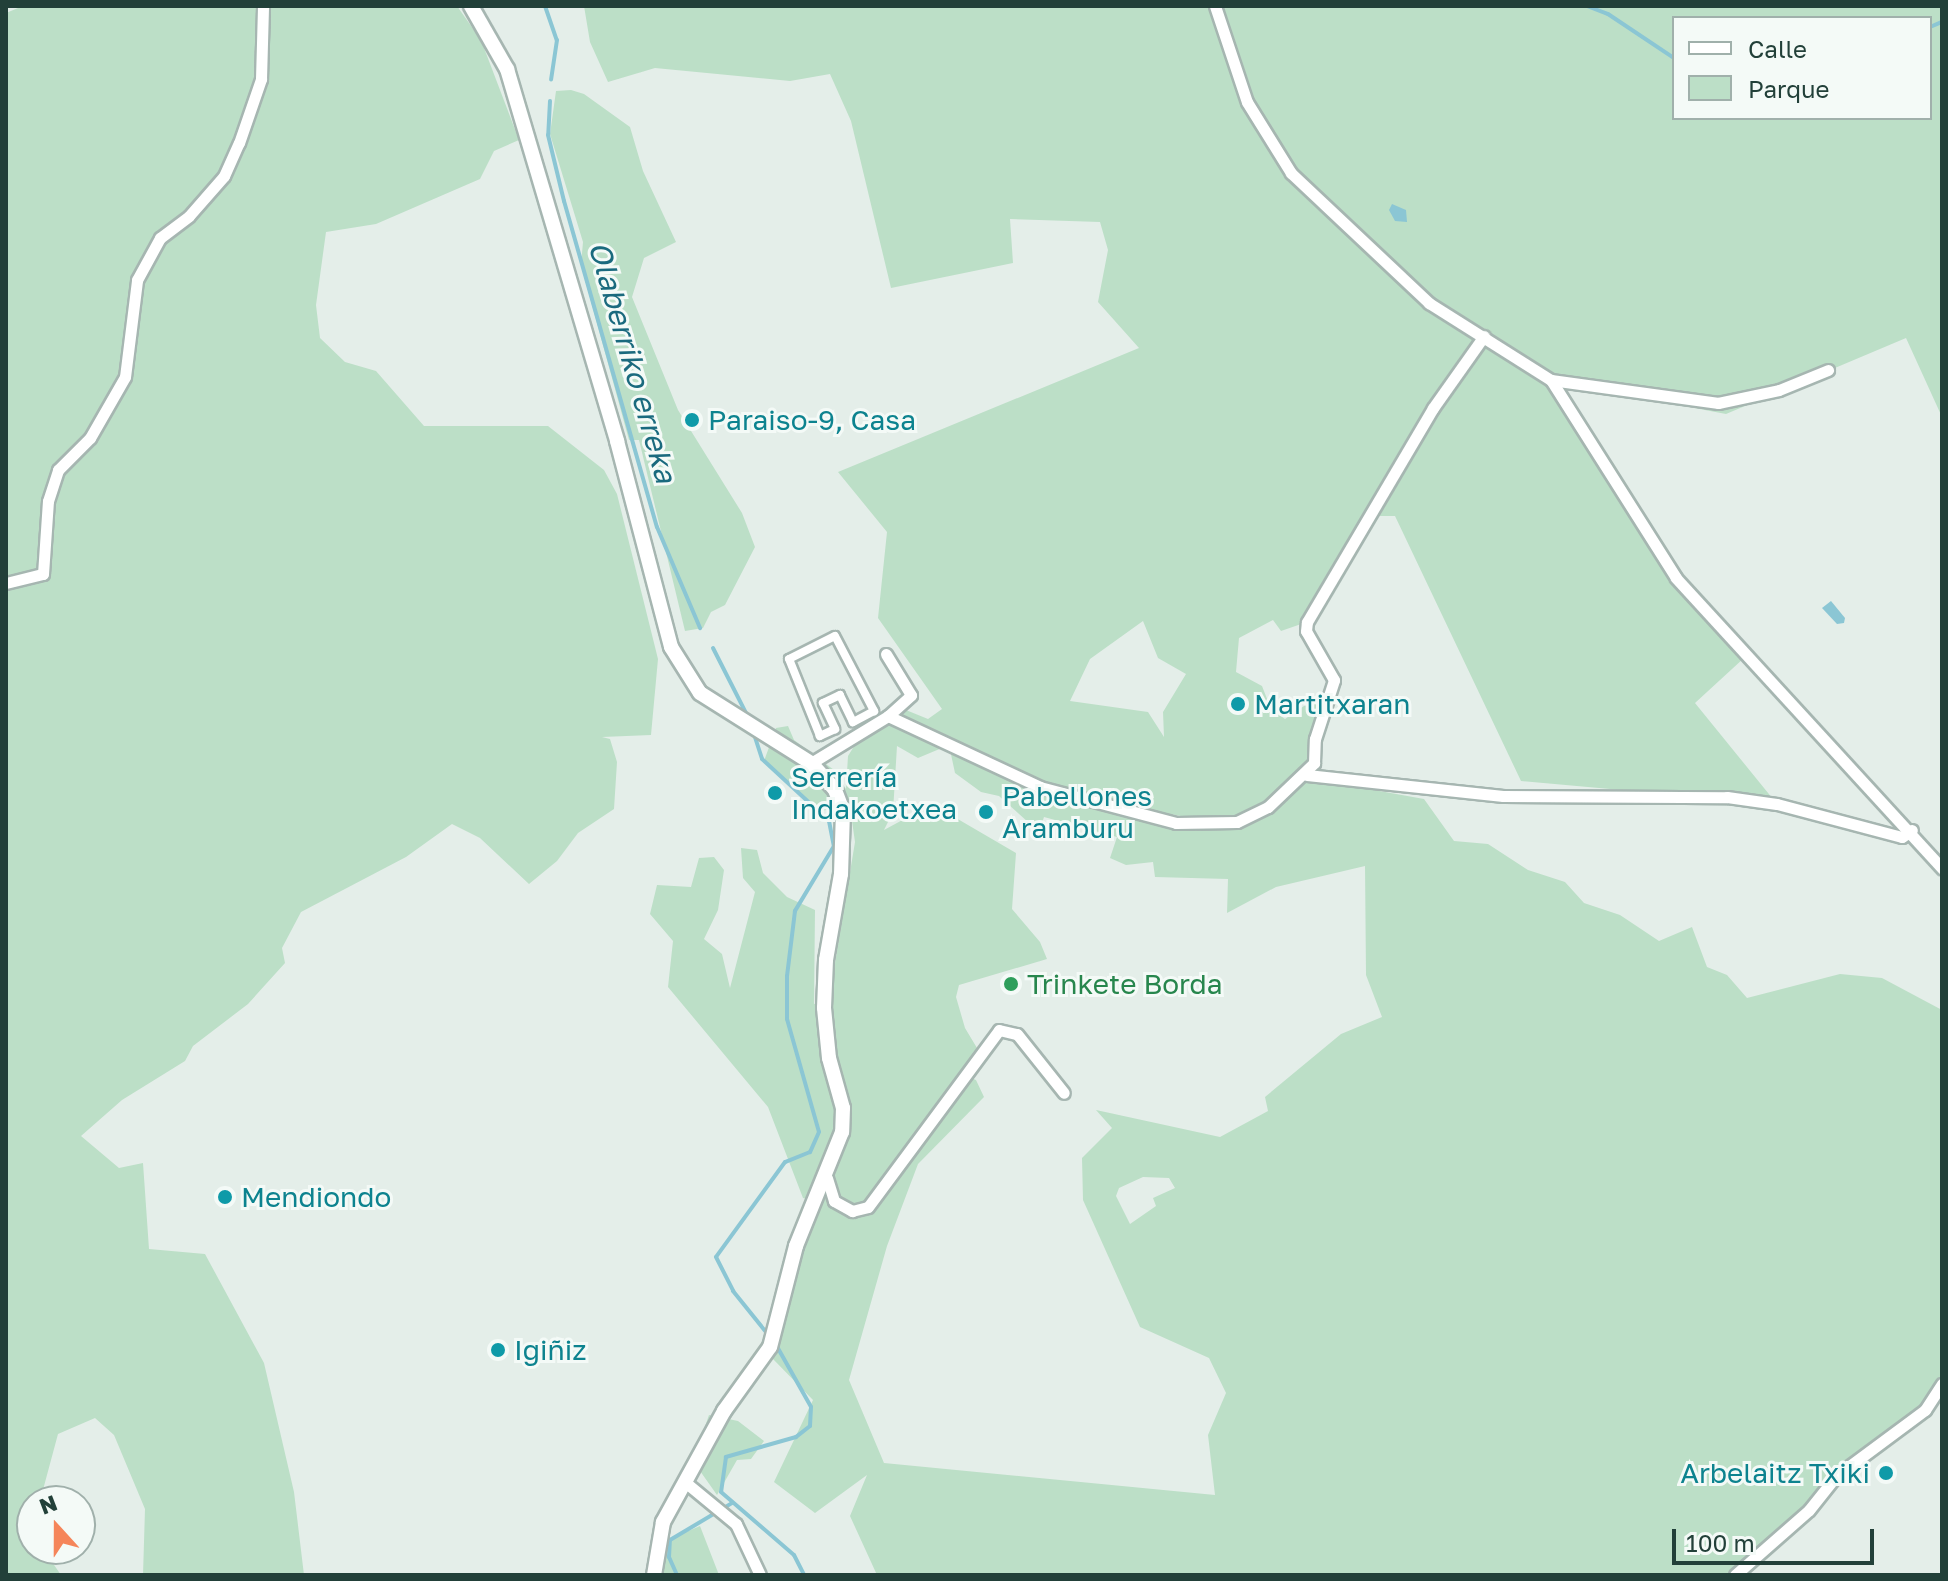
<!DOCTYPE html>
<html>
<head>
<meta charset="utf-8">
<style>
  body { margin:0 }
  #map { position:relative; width:1948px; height:1581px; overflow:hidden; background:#e4eee9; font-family:"Golos Text",sans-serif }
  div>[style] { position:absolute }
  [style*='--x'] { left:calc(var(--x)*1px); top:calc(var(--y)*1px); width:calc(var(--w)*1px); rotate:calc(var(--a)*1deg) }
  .green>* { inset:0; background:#bcdfc7 }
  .water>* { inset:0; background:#8bc6d4 }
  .stream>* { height:4px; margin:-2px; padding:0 2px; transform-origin:2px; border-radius:2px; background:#8bc6d4 }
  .roads { filter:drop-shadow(2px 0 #a6b6b1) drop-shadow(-2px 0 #a6b6b1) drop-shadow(0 2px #a6b6b1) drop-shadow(0 -2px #a6b6b1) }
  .pedestrian>* { height:8px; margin:-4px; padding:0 4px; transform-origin:4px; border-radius:4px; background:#fff }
  .minor>* { height:11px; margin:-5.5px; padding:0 5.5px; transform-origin:5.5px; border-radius:5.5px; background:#fff }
  .tertiary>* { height:14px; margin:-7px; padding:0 7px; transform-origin:7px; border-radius:7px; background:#fff }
  .dots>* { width:22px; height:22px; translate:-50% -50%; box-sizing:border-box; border:4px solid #f4faf7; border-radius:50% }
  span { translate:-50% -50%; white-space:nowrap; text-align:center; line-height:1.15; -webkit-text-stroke:6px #f4faf7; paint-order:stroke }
  .culture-label { font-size:28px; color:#0d838f }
  .left { translate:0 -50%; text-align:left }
  .right { translate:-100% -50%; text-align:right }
  .leisure-label { font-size:28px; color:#27864d }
  .water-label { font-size:30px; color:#1a6a7e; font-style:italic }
  .frame { position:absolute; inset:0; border:8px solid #224039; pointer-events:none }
  .legend { position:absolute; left:1672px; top:16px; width:260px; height:104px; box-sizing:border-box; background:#f4faf7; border:2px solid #a0b0ab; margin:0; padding:10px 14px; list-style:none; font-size:24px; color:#224039 }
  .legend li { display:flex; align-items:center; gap:16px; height:40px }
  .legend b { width:40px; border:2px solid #a0b0ab }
  .north { position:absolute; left:16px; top:1485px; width:80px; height:80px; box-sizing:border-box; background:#f4faf7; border:2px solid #a0b0ab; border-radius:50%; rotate:339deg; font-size:22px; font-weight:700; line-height:32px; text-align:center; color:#224039 }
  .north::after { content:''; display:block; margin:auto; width:28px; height:36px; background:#f5855a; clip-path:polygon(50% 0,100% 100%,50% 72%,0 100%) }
  .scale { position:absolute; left:1672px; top:1529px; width:202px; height:36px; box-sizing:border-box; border:4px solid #224039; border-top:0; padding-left:10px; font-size:24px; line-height:28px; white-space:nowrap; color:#224039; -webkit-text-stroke:6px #f4faf7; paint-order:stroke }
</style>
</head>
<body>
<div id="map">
  <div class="green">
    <div style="clip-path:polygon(23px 6px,457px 6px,481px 40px,519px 140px,494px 151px,480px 179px,376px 224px,326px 232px,316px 305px,320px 338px,345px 362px,376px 371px,424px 426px,548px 426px,604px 470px,617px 494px,658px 659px,651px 735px,602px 737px,610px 739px,617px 762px,614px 809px,578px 833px,557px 861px,529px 884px,480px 838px,452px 824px,406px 857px,301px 912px,282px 948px,285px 963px,248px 1004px,193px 1046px,185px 1061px,122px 1100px,81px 1136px,119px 1168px,143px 1163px,149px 1249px,205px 1254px,264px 1363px,294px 1492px,304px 1575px,143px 1575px,145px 1509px,114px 1435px,95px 1418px,58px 1434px,40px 1501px,32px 1501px,32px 1549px,43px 1549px,61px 1575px,6px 1575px,6px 13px)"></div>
    <div style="clip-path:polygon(evenodd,584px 6px,1942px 6px,1942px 417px,1906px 338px,1726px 414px,1552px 381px,1676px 578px,1744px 658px,1695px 703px,1777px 804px,1521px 781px,1395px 516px,1370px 516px,1307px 622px,1281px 631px,1273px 620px,1239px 638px,1236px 672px,1262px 686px,1271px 709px,1285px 719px,1304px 706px,1324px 702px,1310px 736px,1307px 778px,1424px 799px,1454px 841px,1488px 844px,1528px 870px,1565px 882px,1584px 903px,1620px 915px,1659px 941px,1692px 927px,1707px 967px,1727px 975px,1747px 998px,1840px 974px,1882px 978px,1942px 1010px,1942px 1384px,1925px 1410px,1857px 1458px,1737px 1575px,877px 1575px,850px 1516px,867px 1475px,815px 1513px,774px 1482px,813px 1400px,773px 1359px,806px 1236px,821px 1203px,803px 1198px,768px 1107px,668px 987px,673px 941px,650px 914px,657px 885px,691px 887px,699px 858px,714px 857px,724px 870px,718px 910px,704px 939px,722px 954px,730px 988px,755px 892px,743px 878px,741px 848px,757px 850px,763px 873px,787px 897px,815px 910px,814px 1004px,829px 999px,855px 842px,850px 807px,818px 811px,764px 761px,776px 728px,788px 726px,794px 740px,834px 770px,846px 789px,848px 756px,861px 735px,901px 708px,928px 719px,942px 709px,878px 618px,887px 532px,838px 472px,1139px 348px,1098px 302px,1108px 250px,1100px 222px,1010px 219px,1013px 263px,891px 288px,851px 121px,830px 74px,790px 81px,655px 68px,608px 82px,590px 42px,584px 6px,1674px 18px,1930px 18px,1930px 118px,1674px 118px,1674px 18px,584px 6px,1143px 621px,1158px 658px,1186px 674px,1163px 712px,1164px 737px,1148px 712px,1070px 701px,1090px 659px,1143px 621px,584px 6px,949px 745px,955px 773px,981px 792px,999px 796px,1039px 832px,1044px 817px,1117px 837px,1110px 858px,1126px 865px,1153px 862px,1155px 877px,1228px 879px,1227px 913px,1276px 887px,1365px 866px,1366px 975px,1382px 1017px,1341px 1034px,1265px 1097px,1268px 1111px,1220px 1137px,1096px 1110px,1112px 1128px,1082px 1158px,1083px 1200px,1140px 1327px,1209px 1358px,1226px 1393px,1208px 1435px,1215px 1495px,884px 1463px,849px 1380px,887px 1246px,918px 1164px,984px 1097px,976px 1080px,961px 1074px,980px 1053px,965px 1028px,956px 997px,959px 985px,1047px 959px,1040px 942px,1012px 909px,1016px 853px,932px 804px,884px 830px,893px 812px,897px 746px,918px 758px,949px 745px,584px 6px,1270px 811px,1244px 825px,1197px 826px,1171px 814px,1199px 820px,1270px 811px,584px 6px,1143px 1177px,1169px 1178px,1175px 1188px,1153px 1198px,1156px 1206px,1130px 1224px,1116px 1196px,1119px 1188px,1143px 1177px)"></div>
    <div style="clip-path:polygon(571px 90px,584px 94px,630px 127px,643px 171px,676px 242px,644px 258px,632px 297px,678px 410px,742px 513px,755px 547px,725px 605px,711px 612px,703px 628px,685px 631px,639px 440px,629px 440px,581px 265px,583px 242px,550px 134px,556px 91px)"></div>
    <div style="clip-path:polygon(709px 1415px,738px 1421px,764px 1441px,751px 1459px,737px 1460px,717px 1495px,693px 1461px)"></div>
    <div style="clip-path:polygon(700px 1526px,719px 1575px,655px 1575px,657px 1537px,672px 1538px)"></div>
  </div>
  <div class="water">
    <div style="clip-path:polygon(1392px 204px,1406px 210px,1407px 222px,1395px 221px,1389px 210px)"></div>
    <div style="clip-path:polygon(1831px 601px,1845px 618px,1844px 623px,1837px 624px,1822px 608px)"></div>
  </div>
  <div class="stream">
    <div style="--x:545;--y:6;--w:36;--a:71"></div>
    <div style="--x:557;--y:40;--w:40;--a:98.5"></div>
    <div style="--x:1587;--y:6;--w:22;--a:21"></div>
    <div style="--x:1608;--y:14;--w:79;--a:33.7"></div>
    <div style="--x:1930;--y:27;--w:13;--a:-23"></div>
    <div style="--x:550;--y:101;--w:34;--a:93"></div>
    <div style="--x:548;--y:135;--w:68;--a:76.4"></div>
    <div style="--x:564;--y:201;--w:339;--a:74.1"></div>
    <div style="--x:657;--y:527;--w:110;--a:66.9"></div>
    <div style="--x:713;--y:648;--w:80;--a:63.1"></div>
    <div style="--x:753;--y:731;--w:29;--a:72"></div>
    <div style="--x:762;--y:759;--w:91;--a:42.8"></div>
    <div style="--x:829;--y:821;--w:25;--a:79"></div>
    <div style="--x:834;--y:846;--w:76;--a:121"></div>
    <div style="--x:795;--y:911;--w:65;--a:97"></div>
    <div style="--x:787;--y:976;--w:43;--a:90"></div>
    <div style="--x:787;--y:1019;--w:117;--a:74.2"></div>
    <div style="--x:819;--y:1132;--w:22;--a:114"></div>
    <div style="--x:810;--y:1152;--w:27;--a:158"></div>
    <div style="--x:785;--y:1162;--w:117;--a:126"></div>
    <div style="--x:716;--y:1257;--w:38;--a:63"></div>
    <div style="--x:733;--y:1291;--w:59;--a:51.2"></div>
    <div style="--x:775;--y:1343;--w:73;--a:60.6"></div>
    <div style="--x:811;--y:1407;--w:19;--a:93"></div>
    <div style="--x:810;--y:1426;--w:18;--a:142"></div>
    <div style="--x:796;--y:1437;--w:73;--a:164.1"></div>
    <div style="--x:726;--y:1457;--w:35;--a:98"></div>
    <div style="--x:721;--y:1492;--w:96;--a:40.8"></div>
    <div style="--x:794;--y:1555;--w:22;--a:63"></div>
    <div style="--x:677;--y:1575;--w:20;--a:-114"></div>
    <div style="--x:669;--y:1557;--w:17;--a:-87"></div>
    <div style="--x:670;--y:1540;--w:72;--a:-30.8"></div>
  </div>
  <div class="roads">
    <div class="pedestrian">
      <div style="--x:835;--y:636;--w:85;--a:62.5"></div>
      <div style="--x:874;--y:711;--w:24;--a:152"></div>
      <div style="--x:853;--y:722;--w:30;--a:-116"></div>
      <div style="--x:840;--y:695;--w:19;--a:155"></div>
      <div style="--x:823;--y:703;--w:29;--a:65"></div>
      <div style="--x:835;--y:729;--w:17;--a:155"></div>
      <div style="--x:820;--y:736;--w:83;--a:-111.9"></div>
      <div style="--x:789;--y:659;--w:51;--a:-26.6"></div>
    </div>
    <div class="minor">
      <div style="--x:1215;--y:6;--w:101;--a:71.6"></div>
      <div style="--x:1247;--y:102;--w:84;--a:58.2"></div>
      <div style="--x:1291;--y:173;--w:190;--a:43.3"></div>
      <div style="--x:1429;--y:303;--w:144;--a:32.3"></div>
      <div style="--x:1551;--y:380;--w:234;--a:57.7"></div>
      <div style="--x:1676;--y:578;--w:394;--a:47.5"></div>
      <div style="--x:1551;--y:380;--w:169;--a:7.8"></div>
      <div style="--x:1718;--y:403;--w:62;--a:-12"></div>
      <div style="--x:1779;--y:390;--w:53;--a:-22.2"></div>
      <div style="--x:6;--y:583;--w:38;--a:-14"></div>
      <div style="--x:43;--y:574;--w:73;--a:-86.1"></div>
      <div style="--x:48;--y:501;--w:33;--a:-72"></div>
      <div style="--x:58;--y:470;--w:45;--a:-45"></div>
      <div style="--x:90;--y:438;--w:70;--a:-60.2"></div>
      <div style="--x:125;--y:377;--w:98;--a:-82.9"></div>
      <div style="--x:137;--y:280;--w:48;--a:-61.3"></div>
      <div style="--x:160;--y:238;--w:36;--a:-37"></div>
      <div style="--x:189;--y:216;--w:53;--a:-48.8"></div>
      <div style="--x:224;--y:176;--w:36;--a:-66"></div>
      <div style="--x:239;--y:143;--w:68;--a:-71"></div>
      <div style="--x:261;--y:79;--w:73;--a:-88.4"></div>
      <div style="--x:888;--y:716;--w:168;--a:25"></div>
      <div style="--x:1040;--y:787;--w:141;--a:14.8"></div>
      <div style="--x:1176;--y:823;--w:61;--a:-0.9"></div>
      <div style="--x:1237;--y:822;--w:34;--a:-26"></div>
      <div style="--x:1268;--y:807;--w:64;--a:-43.7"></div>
      <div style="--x:1314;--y:763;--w:24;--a:-88"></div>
      <div style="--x:1315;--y:739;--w:62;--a:-72.1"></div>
      <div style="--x:1334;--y:680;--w:56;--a:-119.7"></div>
      <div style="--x:1306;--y:631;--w:9;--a:-84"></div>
      <div style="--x:1307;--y:622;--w:248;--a:-59.5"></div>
      <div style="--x:1433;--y:408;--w:88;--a:-54.7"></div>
      <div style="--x:811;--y:763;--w:90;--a:-31.4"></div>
      <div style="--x:888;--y:716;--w:31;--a:-42"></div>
      <div style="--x:911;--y:695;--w:48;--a:-121.4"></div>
      <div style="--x:1307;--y:775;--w:197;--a:6.1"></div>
      <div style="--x:1503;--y:796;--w:224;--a:0.3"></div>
      <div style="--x:1727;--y:797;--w:50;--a:8"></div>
      <div style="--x:1777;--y:804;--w:129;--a:14.8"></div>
      <div style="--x:1902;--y:837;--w:12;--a:-35"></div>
      <div style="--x:827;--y:1178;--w:24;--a:73"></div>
      <div style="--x:834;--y:1201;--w:21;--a:29"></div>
      <div style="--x:852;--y:1211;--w:16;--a:-14"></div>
      <div style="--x:868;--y:1207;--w:220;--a:-53.5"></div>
      <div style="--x:999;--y:1030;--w:18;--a:13"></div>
      <div style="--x:1017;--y:1034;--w:75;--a:51.5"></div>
      <div style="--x:685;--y:1482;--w:66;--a:39.5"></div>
      <div style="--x:736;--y:1524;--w:56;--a:64.8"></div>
      <div style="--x:1735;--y:1575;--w:98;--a:-41.3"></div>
      <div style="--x:1809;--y:1510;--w:43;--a:-51.5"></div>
      <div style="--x:1836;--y:1476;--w:111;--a:-36.6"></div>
      <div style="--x:1925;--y:1410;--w:31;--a:-57"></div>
    </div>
    <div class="tertiary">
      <div style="--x:471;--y:6;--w:73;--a:60.3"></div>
      <div style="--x:507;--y:69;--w:388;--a:73.5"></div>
      <div style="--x:617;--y:441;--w:213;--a:75.3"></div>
      <div style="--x:671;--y:647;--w:54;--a:57.8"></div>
      <div style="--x:700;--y:693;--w:131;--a:32.2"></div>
      <div style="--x:811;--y:763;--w:36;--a:48"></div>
      <div style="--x:835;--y:790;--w:22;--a:69"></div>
      <div style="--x:843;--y:811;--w:63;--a:91.8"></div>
      <div style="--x:841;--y:874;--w:87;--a:99.9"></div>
      <div style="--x:826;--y:960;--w:48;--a:92.4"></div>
      <div style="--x:824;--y:1008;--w:50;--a:84.3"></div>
      <div style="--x:829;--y:1058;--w:52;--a:74.4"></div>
      <div style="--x:843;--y:1108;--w:24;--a:92"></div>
      <div style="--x:842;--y:1132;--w:123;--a:112"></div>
      <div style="--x:796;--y:1246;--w:104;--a:104.4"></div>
      <div style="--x:770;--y:1347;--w:79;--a:125.7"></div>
      <div style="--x:724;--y:1411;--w:127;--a:118.8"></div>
      <div style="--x:663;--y:1522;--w:54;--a:99.6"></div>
    </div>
  </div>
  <div class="dots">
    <div style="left:692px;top:420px;background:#0f9aa8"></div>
    <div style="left:1238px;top:704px;background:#0f9aa8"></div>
    <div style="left:775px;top:793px;background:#0f9aa8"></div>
    <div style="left:986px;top:812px;background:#0f9aa8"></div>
    <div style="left:1011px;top:984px;background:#2e9e5b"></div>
    <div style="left:225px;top:1197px;background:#0f9aa8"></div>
    <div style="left:498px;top:1350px;background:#0f9aa8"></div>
    <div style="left:1886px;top:1473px;background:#0f9aa8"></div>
  </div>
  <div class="culture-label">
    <span class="left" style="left:708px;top:420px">Paraiso-9, Casa</span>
    <span class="left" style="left:1254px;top:704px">Martitxaran</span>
    <span class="left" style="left:791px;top:793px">Serrería<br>Indakoetxea</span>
    <span class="left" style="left:1002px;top:812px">Pabellones<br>Aramburu</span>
    <span class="left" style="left:241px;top:1197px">Mendiondo</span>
    <span class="left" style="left:514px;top:1350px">Igiñiz</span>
    <span class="right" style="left:1870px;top:1473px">Arbelaitz Txiki</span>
  </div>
  <div class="leisure-label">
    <span class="left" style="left:1027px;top:984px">Trinkete Borda</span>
  </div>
  <div class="water-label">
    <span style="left:633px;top:362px;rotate:74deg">Olaberriko erreka</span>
  </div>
  <div class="frame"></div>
  <ul class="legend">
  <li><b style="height:10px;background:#fff"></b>Calle</li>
  <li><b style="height:22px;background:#bcdfc7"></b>Parque</li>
  </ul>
  <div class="north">N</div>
  <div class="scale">100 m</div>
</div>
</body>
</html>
